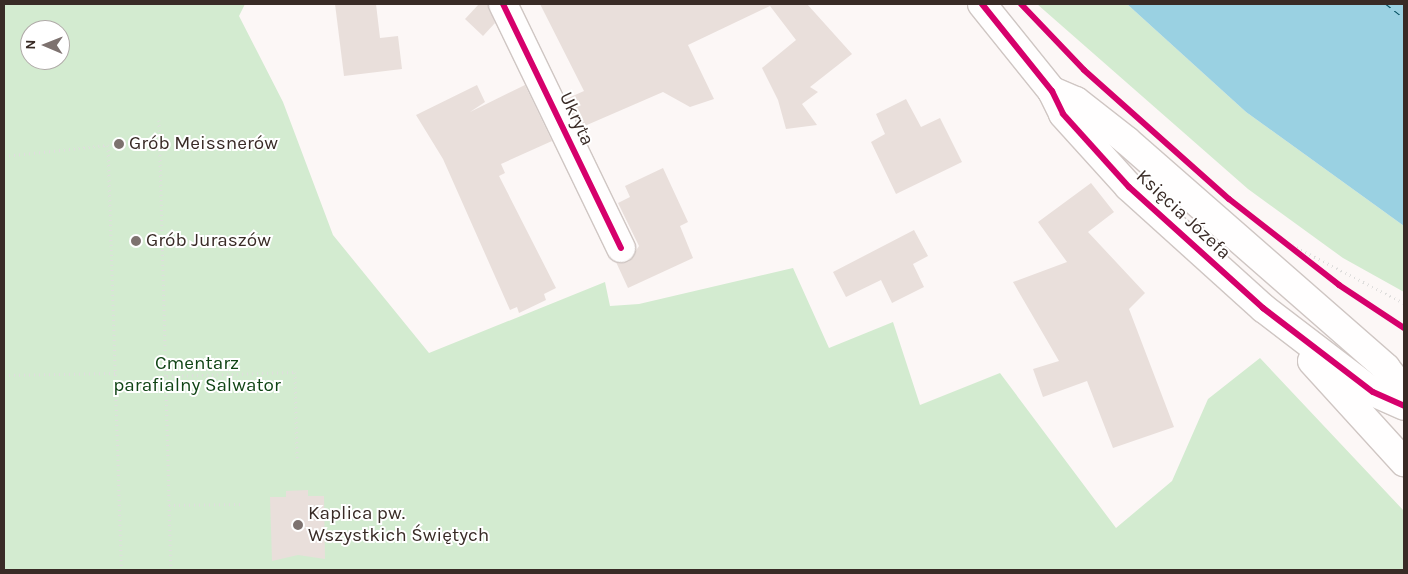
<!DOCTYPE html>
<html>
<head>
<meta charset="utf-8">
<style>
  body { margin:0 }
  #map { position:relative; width:1408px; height:574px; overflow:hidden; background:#fcf7f6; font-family:Karla,sans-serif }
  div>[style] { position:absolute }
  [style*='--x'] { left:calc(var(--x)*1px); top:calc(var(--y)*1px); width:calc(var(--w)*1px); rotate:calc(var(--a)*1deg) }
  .green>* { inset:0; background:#d3ebd0 }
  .water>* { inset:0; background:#9ad1e2 }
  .ferry>* { height:1px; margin-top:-0.5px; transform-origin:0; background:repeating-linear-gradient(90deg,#044f60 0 6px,transparent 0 11px) }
  .building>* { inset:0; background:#e9dfdb }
  .path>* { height:3px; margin-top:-1.5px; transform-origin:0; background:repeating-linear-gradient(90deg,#dfdedd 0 1px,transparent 0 5px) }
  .roads { filter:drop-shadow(1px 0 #cfc6c3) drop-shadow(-1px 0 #cfc6c3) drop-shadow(0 1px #cfc6c3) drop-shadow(0 -1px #cfc6c3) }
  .minor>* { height:28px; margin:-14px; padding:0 14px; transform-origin:14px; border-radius:14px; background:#fffefe }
  .tertiary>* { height:28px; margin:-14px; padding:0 14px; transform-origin:14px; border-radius:14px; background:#fffefe }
  .cycleway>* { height:6px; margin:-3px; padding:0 3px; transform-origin:3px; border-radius:3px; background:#d6006c }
  .dots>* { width:14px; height:14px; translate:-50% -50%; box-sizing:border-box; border:2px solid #fff; border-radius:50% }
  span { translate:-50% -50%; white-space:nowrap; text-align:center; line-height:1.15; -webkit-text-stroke:4px #fff; paint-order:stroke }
  .street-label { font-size:19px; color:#392b26 }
  .poi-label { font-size:19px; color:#392b26 }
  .left { translate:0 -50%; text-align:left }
  .park-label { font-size:19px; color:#104415 }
  .frame { position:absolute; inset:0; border:5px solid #392b26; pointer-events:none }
  .north { position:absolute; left:20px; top:20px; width:50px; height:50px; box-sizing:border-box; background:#fff; border:1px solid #b0aaa8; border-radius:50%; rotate:271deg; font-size:14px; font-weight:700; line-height:20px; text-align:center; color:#392b26 }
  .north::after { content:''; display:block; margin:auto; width:18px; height:22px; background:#7d726f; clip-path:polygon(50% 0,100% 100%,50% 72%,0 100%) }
</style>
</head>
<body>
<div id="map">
  <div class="green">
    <div style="clip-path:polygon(evenodd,4px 4px,245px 4px,239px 16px,283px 102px,333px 235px,429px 353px,605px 282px,610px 306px,639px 304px,793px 268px,829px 348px,893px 322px,920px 405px,1000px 373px,1116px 528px,1172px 481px,1208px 399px,1260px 358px,1404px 511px,1404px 570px,4px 570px,4px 4px,30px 30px,60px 30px,60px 60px,30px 60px,30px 30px)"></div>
    <div style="clip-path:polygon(1037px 4px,1127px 4px,1246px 112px,1404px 226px,1404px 292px,1343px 258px,1248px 189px)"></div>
  </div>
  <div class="water">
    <div style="clip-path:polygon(1127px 4px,1404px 4px,1404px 226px,1246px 112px)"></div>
  </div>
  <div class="ferry">
    <div style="--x:1386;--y:4;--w:23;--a:38"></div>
  </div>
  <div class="building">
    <div style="clip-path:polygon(335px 4px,376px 4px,380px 38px,398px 36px,402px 69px,344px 76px)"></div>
    <div style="clip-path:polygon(479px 4px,488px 4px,495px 23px,483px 36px,465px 19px)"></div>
    <div style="clip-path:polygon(540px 4px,807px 4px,852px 54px,810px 87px,818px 92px,802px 104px,817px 125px,786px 129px,778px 100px,762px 68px,796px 40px,770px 6px,688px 45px,714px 99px,690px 107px,663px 92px,580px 128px,566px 99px,584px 91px)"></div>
    <div style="clip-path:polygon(477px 85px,485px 102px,470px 112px,525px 85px,552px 141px,501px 164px,505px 173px,499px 176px,556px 288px,544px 294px,546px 300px,519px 313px,517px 307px,510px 310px,443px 159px,416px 115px)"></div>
    <div style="clip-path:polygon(906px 99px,921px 127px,940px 118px,962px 162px,896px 194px,871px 142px,885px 134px,876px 114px)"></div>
    <div style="clip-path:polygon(663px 168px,688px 222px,680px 226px,693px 258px,628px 288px,616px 262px,628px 262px,639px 246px,618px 203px,630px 197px,625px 186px)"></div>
    <div style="clip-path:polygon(1091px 183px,1114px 212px,1088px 232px,1145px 293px,1129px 309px,1174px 427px,1113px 448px,1087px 381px,1043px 397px,1033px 369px,1059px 361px,1013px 282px,1067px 262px,1038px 222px)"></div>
    <div style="clip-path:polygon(914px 230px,928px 256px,913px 264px,924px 287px,892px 303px,881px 280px,846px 297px,833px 272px)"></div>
    <div style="clip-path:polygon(308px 490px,308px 496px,324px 496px,325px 559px,298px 555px,272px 561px,270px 497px,286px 497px,286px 491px)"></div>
  </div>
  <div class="path">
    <div style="--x:159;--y:120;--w:450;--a:88.5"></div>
    <div style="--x:4;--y:156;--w:105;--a:-6"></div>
    <div style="--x:108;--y:145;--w:425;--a:88.2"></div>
    <div style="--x:1292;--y:245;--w:126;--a:27.4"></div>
    <div style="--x:4;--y:375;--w:111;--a:-1"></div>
    <div style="--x:167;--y:376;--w:128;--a:-1.8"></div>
    <div style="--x:295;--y:372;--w:86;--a:88.7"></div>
    <div style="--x:169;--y:505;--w:74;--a:-0.8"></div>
  </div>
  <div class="roads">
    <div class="minor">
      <div style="--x:503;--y:4;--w:271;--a:64.2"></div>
    </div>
    <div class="tertiary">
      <div style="--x:982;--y:4;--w:112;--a:51.2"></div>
      <div style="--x:1052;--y:91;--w:25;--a:64"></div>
      <div style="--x:1063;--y:114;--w:98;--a:47.9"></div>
      <div style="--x:1129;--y:187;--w:181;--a:42.1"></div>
      <div style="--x:1263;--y:308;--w:138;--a:37.4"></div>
      <div style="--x:1373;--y:392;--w:34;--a:24"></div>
      <div style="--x:1052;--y:91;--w:26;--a:23"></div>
      <div style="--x:1076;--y:101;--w:65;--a:38.1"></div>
      <div style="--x:1127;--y:141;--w:344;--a:41.2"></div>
      <div style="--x:1386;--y:368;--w:29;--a:52"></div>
      <div style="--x:1312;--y:361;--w:137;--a:47.7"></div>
    </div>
  </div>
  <div class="cycleway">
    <div style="--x:503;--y:4;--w:271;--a:64.2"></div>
    <div style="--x:982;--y:4;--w:112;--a:51.2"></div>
    <div style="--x:1052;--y:91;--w:25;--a:64"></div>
    <div style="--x:1063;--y:114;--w:98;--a:47.9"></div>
    <div style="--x:1129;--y:187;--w:181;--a:42.1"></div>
    <div style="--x:1263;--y:308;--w:138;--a:37.4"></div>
    <div style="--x:1373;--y:392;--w:34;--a:24"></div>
    <div style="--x:1021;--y:4;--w:91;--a:46.3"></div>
    <div style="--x:1084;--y:70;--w:194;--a:41.7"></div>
    <div style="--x:1229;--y:199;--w:140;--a:38"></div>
    <div style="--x:1339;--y:285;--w:78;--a:33.5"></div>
  </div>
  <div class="dots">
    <div style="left:119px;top:144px;background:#7d726f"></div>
    <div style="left:136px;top:241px;background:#7d726f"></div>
    <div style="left:298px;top:525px;background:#7d726f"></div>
  </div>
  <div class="street-label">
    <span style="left:576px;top:119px;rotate:65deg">Ukryta</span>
    <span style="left:1183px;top:215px;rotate:43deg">Księcia Józefa</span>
  </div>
  <div class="poi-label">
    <span class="left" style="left:129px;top:144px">Grób Meissnerów</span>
    <span class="left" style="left:146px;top:241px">Grób Juraszów</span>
    <span class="left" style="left:308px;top:525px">Kaplica pw.<br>Wszystkich Świętych</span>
  </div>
  <div class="park-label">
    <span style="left:197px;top:375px">Cmentarz<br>parafialny Salwator</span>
  </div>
  <div class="frame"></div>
  <div class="north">N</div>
</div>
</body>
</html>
